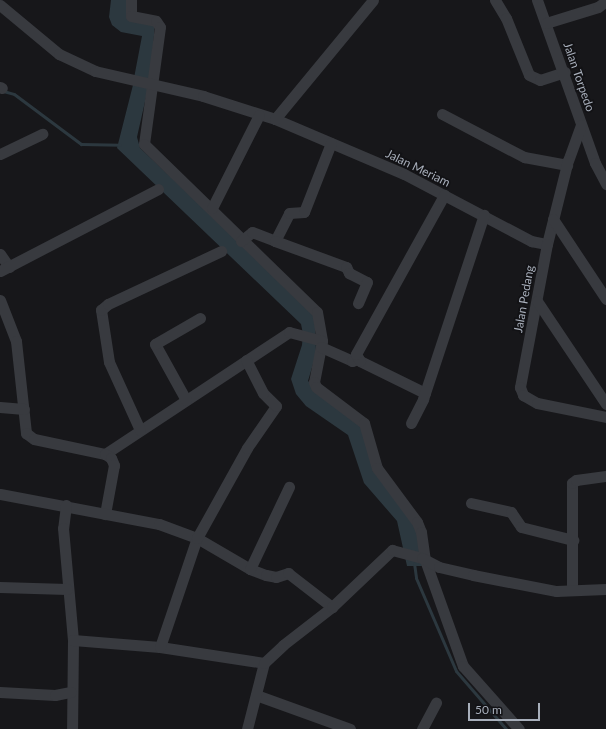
<!DOCTYPE html>
<html>
<head>
<meta charset="utf-8">
<style>
  body { margin:0 }
  #map { position:relative; width:606px; height:729px; overflow:hidden; background:#17171a; font-family:Lato,sans-serif }
  div>[style] { position:absolute }
  [style*='--x'] { left:calc(var(--x)*1px); top:calc(var(--y)*1px); width:calc(var(--w)*1px); rotate:calc(var(--a)*1deg) }
  .water>* { inset:0; background:#2c383f }
  .stream>* { height:3px; margin:-1.5px; padding:0 1.5px; transform-origin:1.5px; border-radius:1.5px; background:#2c383f }
  .minor>* { height:11px; margin:-5.5px; padding:0 5.5px; transform-origin:5.5px; border-radius:5.5px; background:#383a3f }
  span { translate:-50% -50%; white-space:nowrap; text-align:center; line-height:1.15; -webkit-text-stroke:3.5px #121215; paint-order:stroke }
  .street-label { font-size:12px; color:#a8afbb }
  .scale { position:absolute; left:468px; top:703px; width:72px; height:18px; box-sizing:border-box; border:2px solid #a8afbb; border-top:0; padding-left:5px; font-size:12px; line-height:14px; white-space:nowrap; color:#a8afbb; -webkit-text-stroke:3px #121215; paint-order:stroke }
</style>
</head>
<body>
<div id="map">
  <div class="water">
    <div style="clip-path:polygon(111px 0,128px 0,126px 12px,155px 24px,150px 81px,134px 78px,142px 36px,121px 32px,112px 25px,109px 17px)"></div>
    <div style="clip-path:polygon(134px 81px,149px 84px,137px 137px,140px 148px,315px 313px,316px 354px,308px 381px,365px 430px,368px 453px,415px 521px,422px 566px,407px 566px,397px 521px,364px 483px,348px 435px,306px 406px,296px 394px,291px 379px,302px 345px,303px 334px,301px 324px,117px 148px)"></div>
  </div>
  <div class="stream">
    <div style="--x:3;--y:91;--w:11;--a:15"></div>
    <div style="--x:14;--y:94;--w:84;--a:36.7"></div>
    <div style="--x:81;--y:144;--w:39;--a:1"></div>
    <div style="--x:414;--y:563;--w:15;--a:82"></div>
    <div style="--x:416;--y:578;--w:101;--a:66.7"></div>
    <div style="--x:456;--y:671;--w:77;--a:49.2"></div>
  </div>
  <div class="minor">
    <div style="--x:131;--y:0;--w:16;--a:90"></div>
    <div style="--x:131;--y:16;--w:25;--a:11"></div>
    <div style="--x:156;--y:21;--w:7;--a:56"></div>
    <div style="--x:160;--y:27;--w:118;--a:97.8"></div>
    <div style="--x:144;--y:144;--w:241;--a:44.2"></div>
    <div style="--x:317;--y:312;--w:29;--a:80"></div>
    <div style="--x:322;--y:341;--w:42;--a:101"></div>
    <div style="--x:314;--y:382;--w:5;--a:68"></div>
    <div style="--x:316;--y:387;--w:60;--a:36.9"></div>
    <div style="--x:364;--y:423;--w:47;--a:73.9"></div>
    <div style="--x:377;--y:468;--w:67;--a:53.5"></div>
    <div style="--x:417;--y:522;--w:11;--a:68"></div>
    <div style="--x:421;--y:532;--w:28;--a:82"></div>
    <div style="--x:425;--y:560;--w:113;--a:70.3"></div>
    <div style="--x:463;--y:666;--w:84;--a:48.4"></div>
    <div style="--x:495;--y:0;--w:21;--a:59"></div>
    <div style="--x:506;--y:18;--w:61;--a:68"></div>
    <div style="--x:529;--y:75;--w:12;--a:24"></div>
    <div style="--x:540;--y:80;--w:26;--a:-18"></div>
    <div style="--x:537;--y:0;--w:173;--a:70.4"></div>
    <div style="--x:595;--y:163;--w:24;--a:62"></div>
    <div style="--x:0;--y:5;--w:77;--a:39.7"></div>
    <div style="--x:59;--y:54;--w:40;--a:25"></div>
    <div style="--x:95;--y:71;--w:111;--a:13"></div>
    <div style="--x:203;--y:96;--w:76;--a:17.7"></div>
    <div style="--x:275;--y:119;--w:140;--a:23.1"></div>
    <div style="--x:404;--y:174;--w:144;--a:27.8"></div>
    <div style="--x:531;--y:241;--w:16;--a:11"></div>
    <div style="--x:546;--y:23;--w:54;--a:-17.1"></div>
    <div style="--x:598;--y:7;--w:10;--a:-37"></div>
    <div style="--x:0;--y:87;--w:2;--a:27"></div>
    <div style="--x:442;--y:114;--w:93;--a:27.7"></div>
    <div style="--x:524;--y:157;--w:44;--a:10.5"></div>
    <div style="--x:275;--y:119;--w:154;--a:-50.5"></div>
    <div style="--x:581;--y:125;--w:37;--a:110"></div>
    <div style="--x:568;--y:160;--w:87;--a:104"></div>
    <div style="--x:547;--y:244;--w:146;--a:100.7"></div>
    <div style="--x:520;--y:387;--w:9;--a:69"></div>
    <div style="--x:523;--y:395;--w:16;--a:30"></div>
    <div style="--x:537;--y:403;--w:70;--a:11.5"></div>
    <div style="--x:0;--y:154;--w:47;--a:-25.5"></div>
    <div style="--x:212;--y:208;--w:104;--a:-63.2"></div>
    <div style="--x:553;--y:219;--w:96;--a:56.5"></div>
    <div style="--x:241;--y:241;--w:14;--a:-39"></div>
    <div style="--x:252;--y:232;--w:25;--a:21"></div>
    <div style="--x:275;--y:241;--w:31;--a:-63"></div>
    <div style="--x:289;--y:213;--w:15;--a:-4"></div>
    <div style="--x:304;--y:212;--w:74;--a:-68.6"></div>
    <div style="--x:275;--y:241;--w:76;--a:20.1"></div>
    <div style="--x:346;--y:267;--w:7;--a:63"></div>
    <div style="--x:349;--y:273;--w:20;--a:27"></div>
    <div style="--x:367;--y:282;--w:23;--a:113"></div>
    <div style="--x:0;--y:254;--w:16;--a:55"></div>
    <div style="--x:0;--y:271;--w:178;--a:-27.4"></div>
    <div style="--x:0;--y:300;--w:44;--a:68.7"></div>
    <div style="--x:16;--y:341;--w:93;--a:83.8"></div>
    <div style="--x:26;--y:433;--w:10;--a:37"></div>
    <div style="--x:34;--y:439;--w:73;--a:11.9"></div>
    <div style="--x:105;--y:454;--w:221;--a:-33.5"></div>
    <div style="--x:289;--y:332;--w:34;--a:15"></div>
    <div style="--x:537;--y:301;--w:124;--a:56.2"></div>
    <div style="--x:321;--y:347;--w:34;--a:24"></div>
    <div style="--x:352;--y:361;--w:6;--a:-18"></div>
    <div style="--x:425;--y:393;--w:72;--a:-153.8"></div>
    <div style="--x:360;--y:361;--w:8;--a:-120"></div>
    <div style="--x:356;--y:354;--w:182;--a:-61"></div>
    <div style="--x:186;--y:400;--w:64;--a:-119"></div>
    <div style="--x:155;--y:344;--w:52;--a:-30"></div>
    <div style="--x:0;--y:407;--w:24;--a:5"></div>
    <div style="--x:411;--y:423;--w:27;--a:-63"></div>
    <div style="--x:423;--y:399;--w:194;--a:-71.7"></div>
    <div style="--x:140;--y:430;--w:75;--a:-114.5"></div>
    <div style="--x:109;--y:362;--w:53;--a:-98.7"></div>
    <div style="--x:101;--y:310;--w:9;--a:-41"></div>
    <div style="--x:108;--y:304;--w:125;--a:-25.1"></div>
    <div style="--x:105;--y:454;--w:7;--a:34"></div>
    <div style="--x:111;--y:458;--w:8;--a:67"></div>
    <div style="--x:114;--y:465;--w:50;--a:100.4"></div>
    <div style="--x:0;--y:494;--w:162;--a:10.7"></div>
    <div style="--x:159;--y:524;--w:40;--a:20.2"></div>
    <div style="--x:197;--y:538;--w:61;--a:30.3"></div>
    <div style="--x:250;--y:569;--w:17;--a:21"></div>
    <div style="--x:266;--y:575;--w:10;--a:11"></div>
    <div style="--x:276;--y:577;--w:13;--a:-18"></div>
    <div style="--x:288;--y:573;--w:56;--a:37.7"></div>
    <div style="--x:471;--y:503;--w:41;--a:12.7"></div>
    <div style="--x:511;--y:512;--w:18;--a:56"></div>
    <div style="--x:521;--y:527;--w:54;--a:14"></div>
    <div style="--x:66;--y:505;--w:23;--a:97"></div>
    <div style="--x:63;--y:528;--w:112;--a:84.9"></div>
    <div style="--x:73;--y:640;--w:89;--a:90.6"></div>
    <div style="--x:250;--y:569;--w:91;--a:-64.6"></div>
    <div style="--x:0;--y:587;--w:67;--a:1.7"></div>
    <div style="--x:572;--y:590;--w:107;--a:-90"></div>
    <div style="--x:572;--y:483;--w:5;--a:-37"></div>
    <div style="--x:576;--y:480;--w:30;--a:-8"></div>
    <div style="--x:73;--y:640;--w:87;--a:4.6"></div>
    <div style="--x:160;--y:647;--w:105;--a:8.7"></div>
    <div style="--x:160;--y:647;--w:115;--a:-71.3"></div>
    <div style="--x:197;--y:538;--w:103;--a:-60.9"></div>
    <div style="--x:247;--y:448;--w:51;--a:-55.4"></div>
    <div style="--x:276;--y:406;--w:18;--a:-135"></div>
    <div style="--x:263;--y:393;--w:37;--a:-117"></div>
    <div style="--x:0;--y:692;--w:55;--a:3.1"></div>
    <div style="--x:55;--y:695;--w:16;--a:-11"></div>
    <div style="--x:256;--y:695;--w:100;--a:19.9"></div>
    <div style="--x:247;--y:729;--w:68;--a:-75.6"></div>
    <div style="--x:264;--y:663;--w:26;--a:-43"></div>
    <div style="--x:283;--y:645;--w:62;--a:-37.8"></div>
    <div style="--x:332;--y:607;--w:83;--a:-43.5"></div>
    <div style="--x:392;--y:550;--w:31;--a:15"></div>
    <div style="--x:422;--y:558;--w:19;--a:28"></div>
    <div style="--x:439;--y:567;--w:35;--a:13"></div>
    <div style="--x:473;--y:575;--w:85;--a:10.9"></div>
    <div style="--x:556;--y:591;--w:50;--a:-2.3"></div>
    <div style="--x:422;--y:729;--w:30;--a:-62"></div>
  </div>
  <div class="street-label">
    <span style="left:579px;top:77px;rotate:71deg">Jalan Torpedo</span>
    <span style="left:418px;top:168px;rotate:26deg">Jalan Meriam</span>
    <span style="left:524px;top:299px;rotate:-80deg">Jalan Pedang</span>
  </div>
  <div class="scale">50 m</div>
</div>
</body>
</html>
